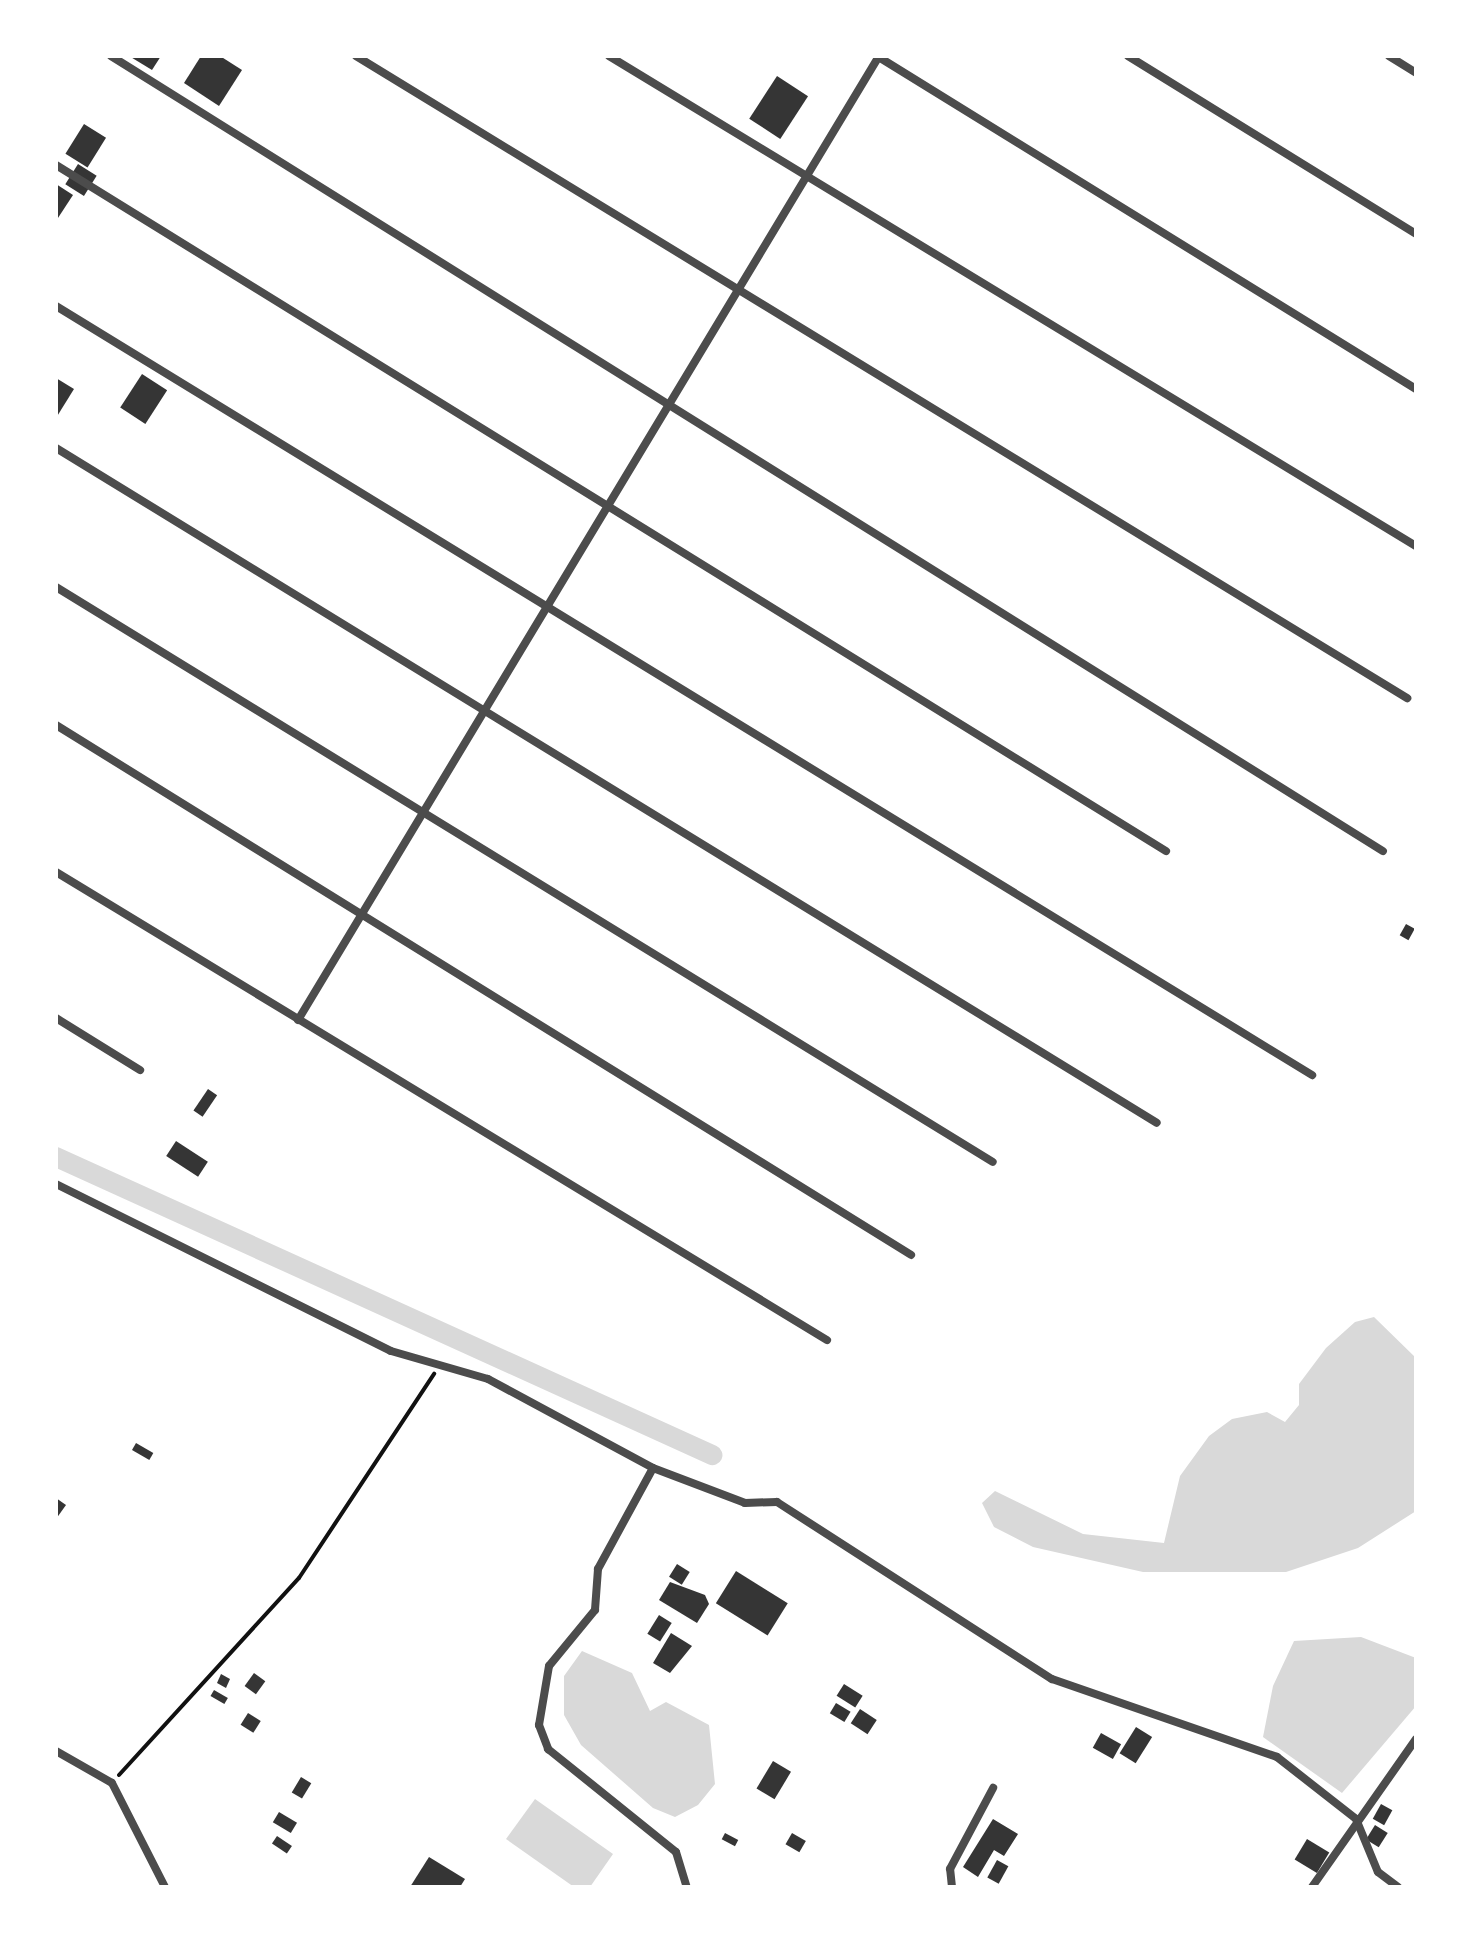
<!DOCTYPE html>
<html>
<head>
<meta charset="utf-8">
<style>
  body { margin:0 }
  #map { position:relative; width:1472px; height:1943px; overflow:hidden; background:#fff; font-family:"Asap Condensed",sans-serif }
  div>[style] { position:absolute }
  [style*='--x'] { left:calc(var(--x)*1px); top:calc(var(--y)*1px); width:calc(var(--w)*1px); rotate:calc(var(--a)*1deg) }
  .water>* { inset:0; background:#d9d9d9 }
  .canal>* { height:20px; margin:-10px; padding:0 10px; transform-origin:10px; border-radius:10px; background:#d9d9d9 }
  .building>* { inset:0; background:#353535; transform-origin:0 0 }
  .path>* { height:4px; margin:-2px; padding:0 2px; transform-origin:2px; border-radius:2px; background:#111 }
  .minor>* { height:8px; margin:-4px; padding:0 4px; transform-origin:4px; border-radius:4px; background:#4c4c4c }
  span { translate:-50% -50%; white-space:nowrap; text-align:center; line-height:1.15; -webkit-text-stroke:8px #fff; paint-order:stroke }
  .frame { position:absolute; inset:0; border:58px solid #fff; pointer-events:none }
</style>
</head>
<body>
<div id="map">
  <div class="water">
    <div style="clip-path:polygon(1374px 1317px,1416px 1358px,1416px 1511px,1358px 1548px,1286px 1572px,1143px 1572px,1033px 1547px,994px 1527px,982px 1503px,995px 1491px,1083px 1534px,1164px 1543px,1180px 1476px,1209px 1436px,1232px 1419px,1267px 1412px,1285px 1422px,1299px 1405px,1299px 1384px,1326px 1348px,1355px 1322px)"></div>
    <div style="clip-path:polygon(1361px 1637px,1416px 1658px,1416px 1706px,1342px 1793px,1263px 1737px,1273px 1686px,1294px 1641px)"></div>
    <div style="clip-path:polygon(582px 1651px,632px 1673px,650px 1711px,666px 1702px,709px 1725px,715px 1784px,698px 1805px,675px 1817px,653px 1808px,581px 1745px,564px 1715px,564px 1676px)"></div>
    <div style="clip-path:polygon(535px 1799px,613px 1854px,590px 1887px,574px 1887px,506px 1839px)"></div>
  </div>
  <div class="canal">
    <div style="--x:56;--y:1157;--w:721;--a:24.43"></div>
  </div>
  <div class="building">
    <div style="clip-path:polygon(129px 56px,161px 56px,152px 70px)"></div>
    <div style="clip-path:polygon(201px 56px,220px 56px,242px 70px,219px 106px,184px 83px)"></div>
    <div style="left:777px;top:76px;width:37px;height:51px;rotate:33deg"></div>
    <div style="left:84px;top:124px;width:26px;height:35px;rotate:32deg"></div>
    <div style="left:78px;top:164px;width:22px;height:24px;rotate:32deg"></div>
    <div style="clip-path:polygon(56px 184px,73px 195px,56px 221px)"></div>
    <div style="left:142px;top:374px;width:30px;height:40px;rotate:33deg"></div>
    <div style="clip-path:polygon(56px 378px,74px 389px,56px 418px)"></div>
    <div style="left:1406px;top:924px;width:10px;height:13px;rotate:29deg"></div>
    <div style="left:208px;top:1089px;width:11px;height:26px;rotate:34deg"></div>
    <div style="left:176px;top:1141px;width:38px;height:18px;rotate:33deg"></div>
    <div style="left:136px;top:1443px;width:20px;height:8px;rotate:30deg"></div>
    <div style="clip-path:polygon(56px 1498px,66px 1505px,56px 1519px)"></div>
    <div style="left:677px;top:1564px;width:15px;height:15px;rotate:32deg"></div>
    <div style="left:736px;top:1571px;width:61px;height:38px;rotate:32deg"></div>
    <div style="clip-path:polygon(670px 1582px,705px 1595px,709px 1604px,697px 1623px,659px 1600px)"></div>
    <div style="left:659px;top:1615px;width:15px;height:22px;rotate:32deg"></div>
    <div style="clip-path:polygon(671px 1633px,692px 1646px,670px 1673px,653px 1663px)"></div>
    <div style="left:254px;top:1673px;width:14px;height:16px;rotate:36deg"></div>
    <div style="clip-path:polygon(221px 1674px,230px 1679px,226px 1688px,217px 1683px)"></div>
    <div style="left:844px;top:1684px;width:22px;height:14px;rotate:32deg"></div>
    <div style="left:214px;top:1690px;width:16px;height:7px;rotate:30deg"></div>
    <div style="left:836px;top:1703px;width:17px;height:12px;rotate:31deg"></div>
    <div style="left:860px;top:1709px;width:20px;height:17px;rotate:33deg"></div>
    <div style="left:248px;top:1713px;width:15px;height:14px;rotate:32deg"></div>
    <div style="left:1136px;top:1727px;width:19px;height:31px;rotate:32deg"></div>
    <div style="left:1101px;top:1733px;width:23px;height:17px;rotate:29deg"></div>
    <div style="left:773px;top:1761px;width:21px;height:32px;rotate:31deg"></div>
    <div style="left:301px;top:1777px;width:12px;height:18px;rotate:31deg"></div>
    <div style="left:1381px;top:1804px;width:13px;height:17px;rotate:29deg"></div>
    <div style="left:279px;top:1812px;width:21px;height:12px;rotate:31deg"></div>
    <div style="clip-path:polygon(993px 1819px,1018px 1834px,1004px 1856px,994px 1850px,978px 1877px,963px 1867px)"></div>
    <div style="left:1375px;top:1825px;width:15px;height:17px;rotate:32deg"></div>
    <div style="left:725px;top:1833px;width:15px;height:7px;rotate:28deg"></div>
    <div style="left:792px;top:1833px;width:16px;height:13px;rotate:30deg"></div>
    <div style="left:277px;top:1836px;width:18px;height:9px;rotate:34deg"></div>
    <div style="left:1307px;top:1839px;width:26px;height:24px;rotate:31deg"></div>
    <div style="clip-path:polygon(429px 1857px,465px 1879px,460px 1887px,410px 1887px)"></div>
    <div style="left:997px;top:1860px;width:13px;height:20px;rotate:29deg"></div>
  </div>
  <div class="path">
    <div style="--x:119;--y:1775;--w:267;--a:-47.6"></div>
    <div style="--x:299;--y:1578;--w:245;--a:-56.5"></div>
  </div>
  <div class="minor">
    <div style="--x:111;--y:56;--w:1500;--a:32.01"></div>
    <div style="--x:356;--y:56;--w:1232;--a:31.42"></div>
    <div style="--x:609;--y:56;--w:944;--a:31.27"></div>
    <div style="--x:877;--y:56;--w:634;--a:31.71"></div>
    <div style="--x:1128;--y:56;--w:339;--a:31.7"></div>
    <div style="--x:1389;--y:56;--w:32;--a:32"></div>
    <div style="--x:56;--y:165;--w:1305;--a:31.72"></div>
    <div style="--x:56;--y:306;--w:1473;--a:31.48"></div>
    <div style="--x:56;--y:448;--w:1291;--a:31.51"></div>
    <div style="--x:56;--y:587;--w:1099;--a:31.54"></div>
    <div style="--x:56;--y:725;--w:1006;--a:31.79"></div>
    <div style="--x:56;--y:872;--w:902;--a:31.26"></div>
    <div style="--x:56;--y:1018;--w:99;--a:31.8"></div>
    <div style="--x:298;--y:1020;--w:1126;--a:-58.92"></div>
    <div style="--x:56;--y:1184;--w:374;--a:26.5"></div>
    <div style="--x:391;--y:1351;--w:101;--a:16.1"></div>
    <div style="--x:488;--y:1379;--w:187;--a:28.3"></div>
    <div style="--x:653;--y:1468;--w:98;--a:20.8"></div>
    <div style="--x:745;--y:1503;--w:32;--a:-2"></div>
    <div style="--x:777;--y:1502;--w:327;--a:32.8"></div>
    <div style="--x:1052;--y:1679;--w:238;--a:19.1"></div>
    <div style="--x:1277;--y:1757;--w:100;--a:38.1"></div>
    <div style="--x:1356;--y:1819;--w:57;--a:67.5"></div>
    <div style="--x:1378;--y:1872;--w:25;--a:37"></div>
    <div style="--x:653;--y:1468;--w:115;--a:118.6"></div>
    <div style="--x:598;--y:1569;--w:41;--a:94.2"></div>
    <div style="--x:595;--y:1610;--w:72;--a:129.4"></div>
    <div style="--x:549;--y:1666;--w:60;--a:99.6"></div>
    <div style="--x:539;--y:1725;--w:26;--a:69"></div>
    <div style="--x:548;--y:1749;--w:164;--a:38.8"></div>
    <div style="--x:676;--y:1852;--w:37;--a:73"></div>
    <div style="--x:56;--y:1751;--w:64;--a:29.7"></div>
    <div style="--x:112;--y:1783;--w:117;--a:63"></div>
    <div style="--x:952;--y:1887;--w:18;--a:-96"></div>
    <div style="--x:950;--y:1869;--w:92;--a:-62"></div>
    <div style="--x:1312;--y:1887;--w:181;--a:-54.9"></div>
  </div>
  <div class="frame"></div>
</div>
</body>
</html>
